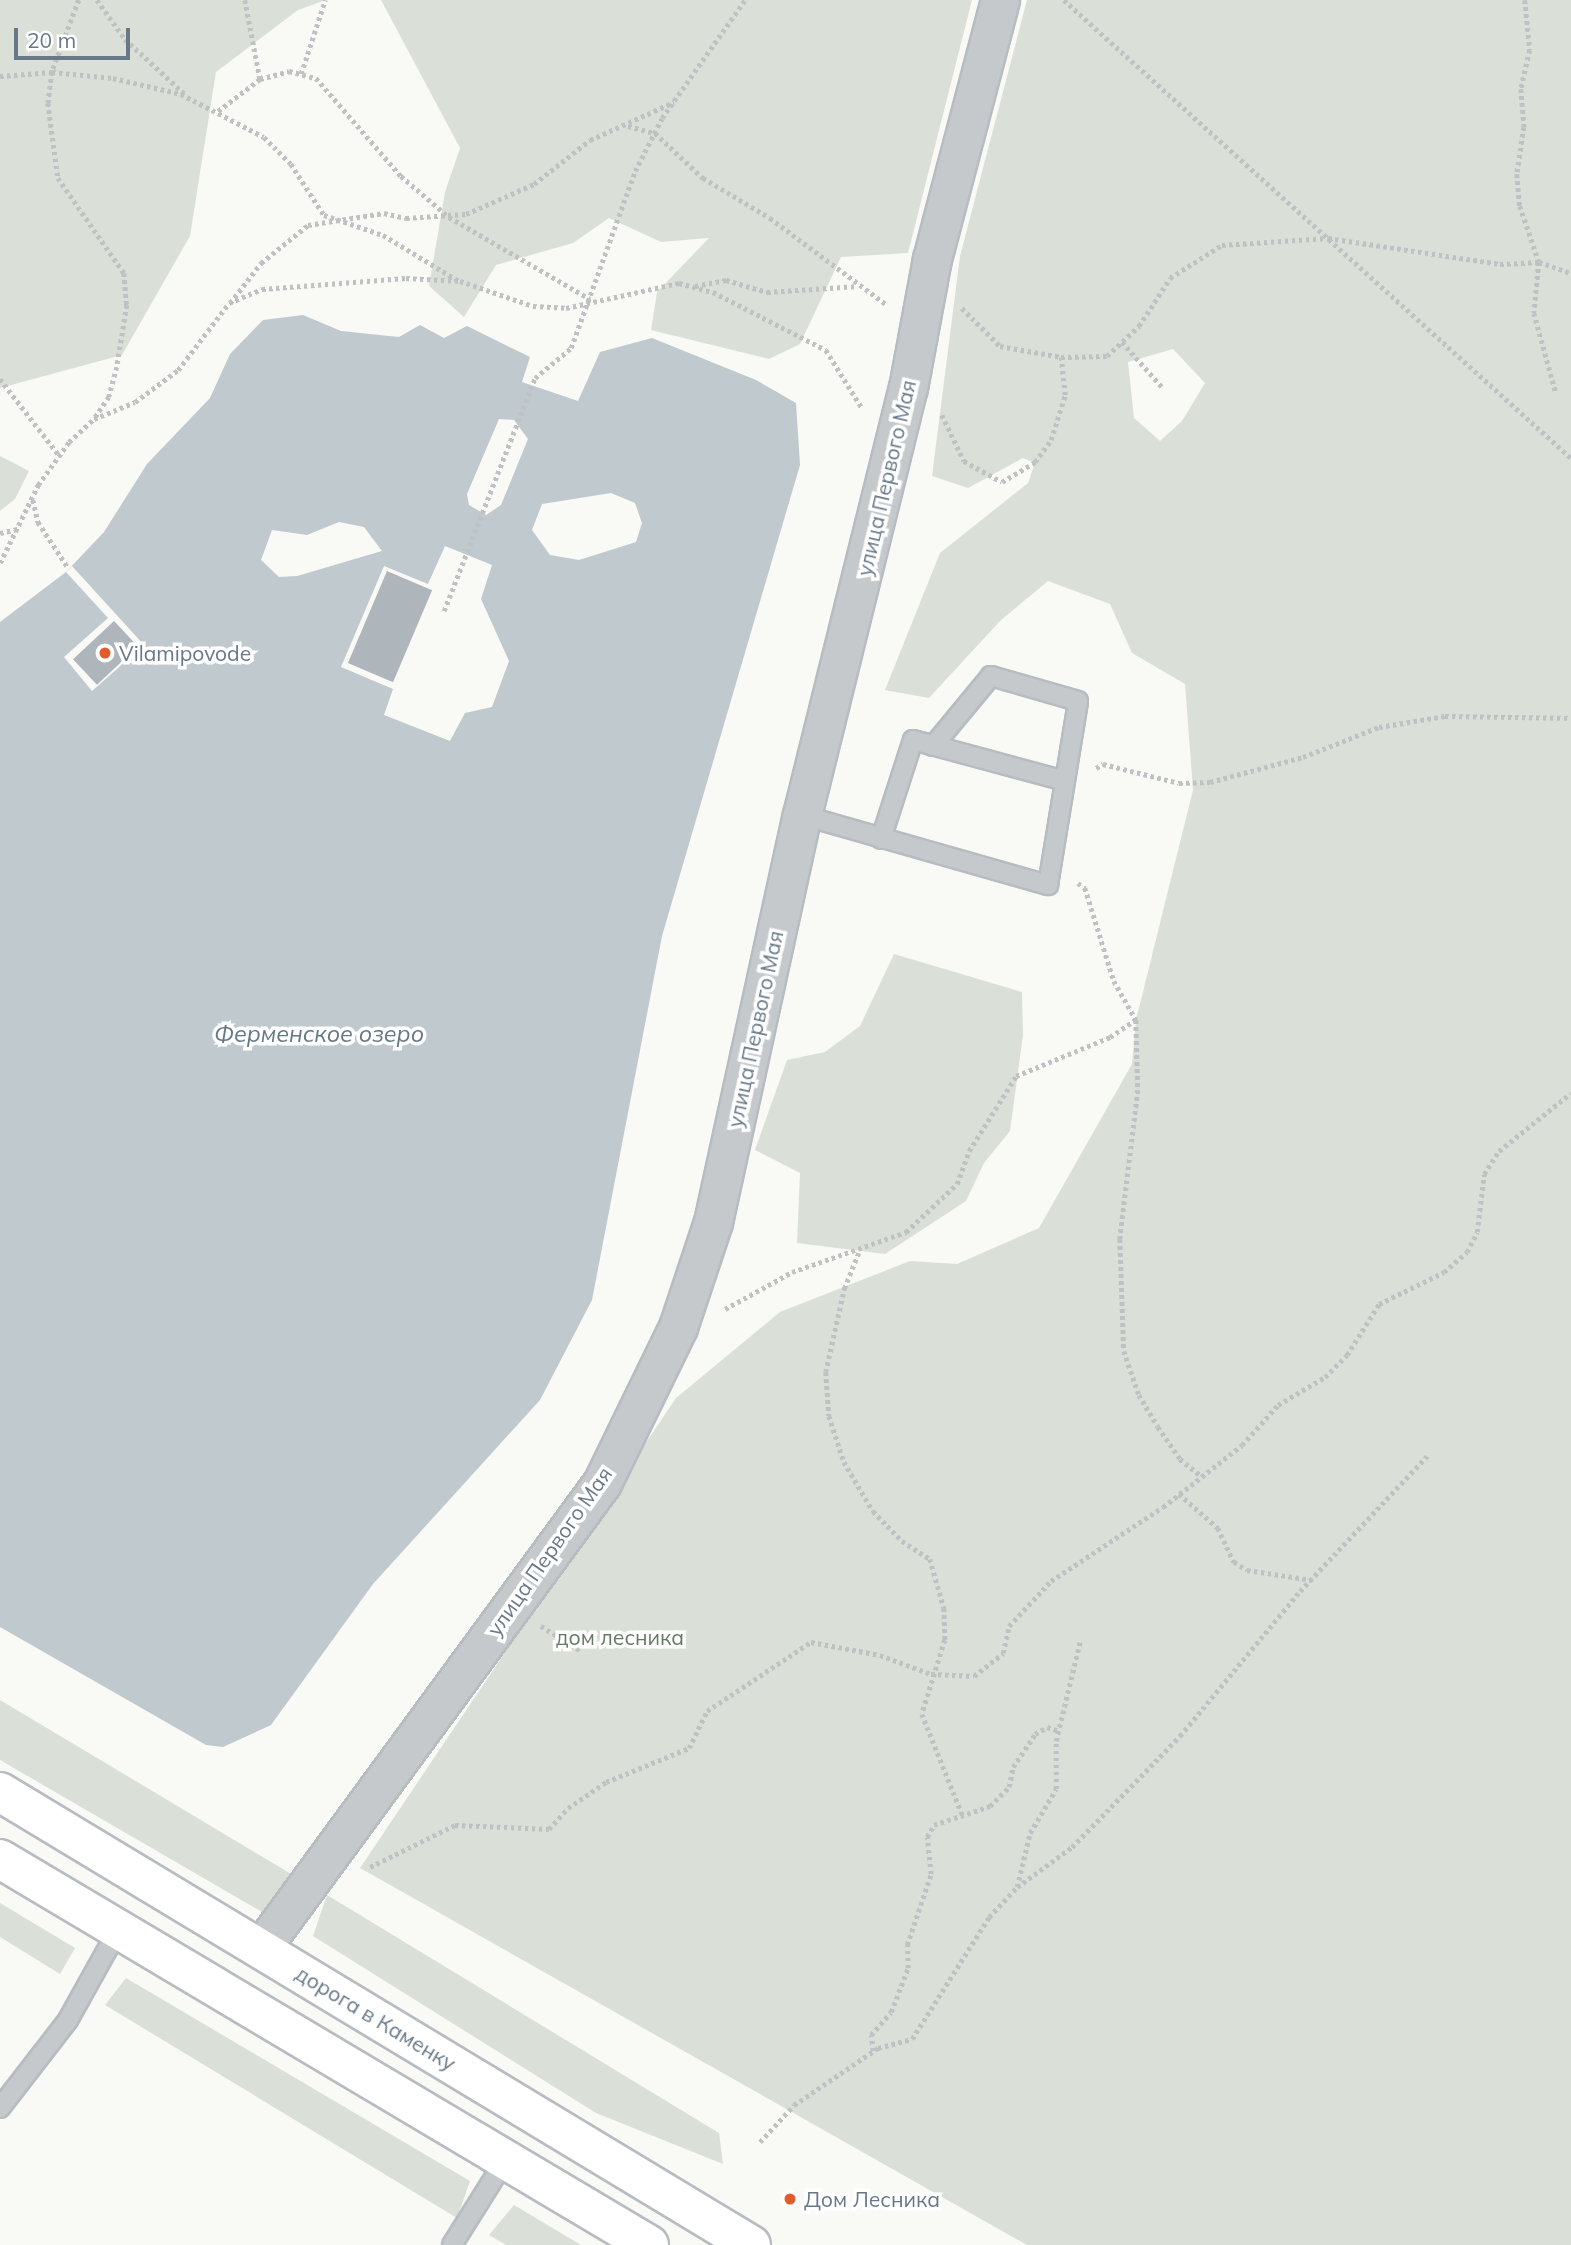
<!DOCTYPE html>
<html>
<head>
<meta charset="utf-8">
<style>
  body { margin:0 }
  #map { position:relative; width:1571px; height:2245px; overflow:hidden; background:#f9f9f6; font-family:Mulish,sans-serif }
  div>[style] { position:absolute }
  [style*='--x'] { left:calc(var(--x)*1px); top:calc(var(--y)*1px); width:calc(var(--w)*1px); rotate:calc(var(--a)*1deg) }
  .green>* { inset:0; background:#dae0d7 }
  .water>* { inset:0; background:#bfc9ce }
  .pier>* { inset:0; background:#f9f9f6 }
  .building>* { inset:0; background:#aeb5bb; transform-origin:0 0 }
  .path>* { height:4.5px; margin-top:-2.25px; transform-origin:0; background:repeating-linear-gradient(90deg,#bfc1c3 0 3.5px,transparent 0 7px) }
  .roads { filter:drop-shadow(2px 0 #b7bcc1) drop-shadow(-2px 0 #b7bcc1) drop-shadow(0 2px #b7bcc1) drop-shadow(0 -2px #b7bcc1) }
  .service>* { height:18px; margin:-9px; padding:0 9px; transform-origin:9px; border-radius:9px; background:#c5c9cc }
  .minor>* { height:37px; margin:-18.5px; padding:0 18.5px; transform-origin:18.5px; border-radius:18.5px; background:#c5c9cc }
  .secondary>* { height:38px; margin:-19px; padding:0 19px; transform-origin:19px; border-radius:19px; background:#fff }
  .dots>* { width:19px; height:19px; translate:-50% -50%; box-sizing:border-box; border:4px solid #fff; border-radius:50% }
  span { translate:-50% -50%; white-space:nowrap; text-align:center; line-height:1.15; -webkit-text-stroke:7px #fff; paint-order:stroke }
  .street-label { font-size:21px; color:#687887 }
  .poi-label { font-size:21px; color:#687887 }
  .left { translate:0 -50%; text-align:left }
  .park-label { font-size:21px; color:#667963 }
  .water-label { font-size:23px; color:#637983; font-style:italic }
  .scale { position:absolute; left:14px; top:28px; width:116px; height:32px; box-sizing:border-box; border:4px solid #687887; border-top:0; padding-left:9px; font-size:21px; line-height:24px; white-space:nowrap; color:#687887; -webkit-text-stroke:5px #fff; paint-order:stroke }
</style>
</head>
<body>
<div id="map">
  <div class="green">
    <div style="clip-path:polygon(0 0,326px 0,298px 10px,216px 72px,190px 236px,122px 355px,0 388px)"></div>
    <div style="clip-path:polygon(381px 0,972px 0,908px 253px,841px 257px,800px 344px,769px 359px,651px 330px,657px 292px,709px 238px,661px 242px,609px 218px,573px 243px,496px 265px,464px 317px,429px 286px,445px 192px,460px 148px)"></div>
    <div style="clip-path:polygon(evenodd,1027px 0,1571px 0,1571px 2245px,1027px 2245px,360px 1868px,676px 1398px,780px 1312px,910px 1261px,957px 1264px,1039px 1228px,1132px 1064px,1136px 1020px,1193px 790px,1185px 684px,1132px 653px,1110px 604px,1048px 581px,1001px 620px,929px 698px,885px 690px,940px 553px,1028px 483px,1035px 463px,1023px 458px,968px 488px,932px 476px,960px 256px,1027px 0,1173px 349px,1205px 383px,1182px 421px,1160px 441px,1134px 418px,1128px 362px,1173px 349px)"></div>
    <div style="clip-path:polygon(0 456px,29px 471px,15px 499px,0 511px)"></div>
    <div style="clip-path:polygon(894px 954px,1022px 992px,1023px 1035px,1010px 1131px,984px 1163px,966px 1201px,885px 1254px,797px 1243px,800px 1173px,755px 1150px,787px 1060px,825px 1052px,860px 1026px)"></div>
    <div style="clip-path:polygon(0 1700px,293px 1875px,262px 1912px,0 1760px)"></div>
    <div style="clip-path:polygon(327px 1895px,719px 2133px,723px 2164px,596px 2113px,313px 1936px)"></div>
    <div style="clip-path:polygon(0 1903px,75px 1948px,60px 1974px,0 1937px)"></div>
    <div style="clip-path:polygon(126px 1978px,470px 2181px,457px 2218px,105px 2005px)"></div>
    <div style="clip-path:polygon(514px 2205px,581px 2245px,506px 2245px,489px 2235px)"></div>
  </div>
  <div class="water">
    <div style="clip-path:polygon(evenodd,303px 315px,341px 331px,399px 337px,420px 325px,444px 338px,467px 326px,530px 357px,522px 382px,578px 401px,600px 352px,652px 338px,756px 380px,796px 403px,800px 465px,662px 936px,592px 1300px,540px 1400px,373px 1584px,271px 1725px,223px 1747px,206px 1745px,0 1627px,0 622px,66px 572px,104px 532px,147px 464px,210px 398px,230px 354px,263px 320px,303px 315px,499px 419px,514px 420px,528px 439px,501px 505px,486px 515px,469px 505px,467px 494px,499px 419px,303px 315px,611px 493px,635px 503px,642px 523px,636px 542px,579px 560px,550px 555px,532px 530px,542px 504px,611px 493px,303px 315px,339px 522px,364px 527px,382px 551px,297px 576px,279px 577px,261px 560px,272px 530px,307px 535px,339px 522px,303px 315px,445px 546px,492px 565px,481px 599px,509px 661px,492px 707px,465px 713px,450px 741px,384px 715px,393px 689px,341px 667px,384px 566px,428px 584px,445px 546px)"></div>
  </div>
  <div class="pier">
    <div style="clip-path:polygon(72px 566px,144px 645px,92px 691px,64px 657px,108px 618px,66px 572px)"></div>
  </div>
  <div class="building">
    <div style="left:387px;top:571px;width:49px;height:100px;rotate:23deg"></div>
    <div style="left:114px;top:621px;width:35px;height:56px;rotate:47deg"></div>
  </div>
  <div class="path">
    <div style="--x:79;--y:0;--w:77;--a:110.6"></div>
    <div style="--x:52;--y:72;--w:31;--a:97"></div>
    <div style="--x:48;--y:103;--w:76;--a:82.4"></div>
    <div style="--x:58;--y:178;--w:116;--a:55.2"></div>
    <div style="--x:124;--y:273;--w:32;--a:85"></div>
    <div style="--x:127;--y:305;--w:63;--a:99.2"></div>
    <div style="--x:117;--y:367;--w:31;--a:105"></div>
    <div style="--x:109;--y:397;--w:25;--a:124"></div>
    <div style="--x:97;--y:0;--w:48;--a:54.3"></div>
    <div style="--x:125;--y:39;--w:83;--a:42.6"></div>
    <div style="--x:245;--y:0;--w:80;--a:79.2"></div>
    <div style="--x:1064;--y:0;--w:683;--a:42.09"></div>
    <div style="--x:1525;--y:0;--w:50;--a:84.3"></div>
    <div style="--x:1530;--y:50;--w:40;--a:103"></div>
    <div style="--x:1521;--y:89;--w:38;--a:85"></div>
    <div style="--x:1524;--y:127;--w:48;--a:98.5"></div>
    <div style="--x:1517;--y:174;--w:32;--a:85"></div>
    <div style="--x:1520;--y:206;--w:59;--a:71.3"></div>
    <div style="--x:1539;--y:262;--w:51;--a:95.6"></div>
    <div style="--x:1534;--y:313;--w:83;--a:74.6"></div>
    <div style="--x:301;--y:74;--w:78;--a:-72"></div>
    <div style="--x:0;--y:76;--w:52;--a:-4.4"></div>
    <div style="--x:52;--y:72;--w:61;--a:5.6"></div>
    <div style="--x:113;--y:78;--w:70;--a:13.2"></div>
    <div style="--x:181;--y:94;--w:93;--a:27.4"></div>
    <div style="--x:264;--y:137;--w:38;--a:45"></div>
    <div style="--x:291;--y:164;--w:61;--a:57.1"></div>
    <div style="--x:324;--y:215;--w:62;--a:18.7"></div>
    <div style="--x:383;--y:235;--w:89;--a:31.2"></div>
    <div style="--x:218;--y:111;--w:53;--a:-37.3"></div>
    <div style="--x:260;--y:79;--w:30;--a:-15"></div>
    <div style="--x:289;--y:71;--w:28;--a:15"></div>
    <div style="--x:316;--y:78;--w:130;--a:49.1"></div>
    <div style="--x:401;--y:176;--w:63;--a:40.5"></div>
    <div style="--x:449;--y:217;--w:163;--a:30.2"></div>
    <div style="--x:628;--y:126;--w:28;--a:15"></div>
    <div style="--x:655;--y:133;--w:66;--a:43.2"></div>
    <div style="--x:703;--y:178;--w:78;--a:30.8"></div>
    <div style="--x:770;--y:218;--w:146;--a:36.6"></div>
    <div style="--x:695;--y:286;--w:32;--a:-11"></div>
    <div style="--x:726;--y:280;--w:43;--a:16.3"></div>
    <div style="--x:767;--y:292;--w:91;--a:-3.8"></div>
    <div style="--x:230;--y:303;--w:51;--a:-52.2"></div>
    <div style="--x:261;--y:263;--w:60;--a:-39"></div>
    <div style="--x:308;--y:225;--w:77;--a:-9"></div>
    <div style="--x:384;--y:213;--w:23;--a:13"></div>
    <div style="--x:406;--y:218;--w:60;--a:-3.8"></div>
    <div style="--x:466;--y:214;--w:74;--a:-23.8"></div>
    <div style="--x:534;--y:184;--w:71;--a:-38.2"></div>
    <div style="--x:590;--y:140;--w:92;--a:-24.3"></div>
    <div style="--x:962;--y:308;--w:54;--a:45"></div>
    <div style="--x:1000;--y:346;--w:62;--a:10.2"></div>
    <div style="--x:1061;--y:357;--w:46;--a:-1.2"></div>
    <div style="--x:1107;--y:356;--w:44;--a:-43.2"></div>
    <div style="--x:1139;--y:326;--w:57;--a:-57.1"></div>
    <div style="--x:1170;--y:278;--w:62;--a:-32.4"></div>
    <div style="--x:1222;--y:245;--w:106;--a:-3.8"></div>
    <div style="--x:1328;--y:238;--w:174;--a:8.6"></div>
    <div style="--x:1500;--y:264;--w:39;--a:-3"></div>
    <div style="--x:1539;--y:262;--w:34;--a:19"></div>
    <div style="--x:1122;--y:342;--w:62;--a:48.3"></div>
    <div style="--x:0;--y:379;--w:96;--a:52.2"></div>
    <div style="--x:942;--y:415;--w:51;--a:64.4"></div>
    <div style="--x:964;--y:461;--w:43;--a:28.9"></div>
    <div style="--x:1002;--y:482;--w:39;--a:-31"></div>
    <div style="--x:1035;--y:462;--w:27;--a:-54"></div>
    <div style="--x:1051;--y:440;--w:47;--a:-72.7"></div>
    <div style="--x:1065;--y:395;--w:38;--a:-96"></div>
    <div style="--x:33;--y:500;--w:23;--a:77"></div>
    <div style="--x:38;--y:522;--w:56;--a:56.6"></div>
    <div style="--x:0;--y:533;--w:18;--a:-13"></div>
    <div style="--x:0;--y:563;--w:87;--a:-64"></div>
    <div style="--x:38;--y:485;--w:53;--a:-54.2"></div>
    <div style="--x:69;--y:442;--w:34;--a:-43"></div>
    <div style="--x:94;--y:419;--w:44;--a:-22.5"></div>
    <div style="--x:135;--y:402;--w:54;--a:-36.7"></div>
    <div style="--x:178;--y:370;--w:84;--a:-52.7"></div>
    <div style="--x:229;--y:303;--w:36;--a:-23"></div>
    <div style="--x:262;--y:289;--w:144;--a:-4.4"></div>
    <div style="--x:406;--y:278;--w:54;--a:3.2"></div>
    <div style="--x:460;--y:281;--w:77;--a:18.9"></div>
    <div style="--x:533;--y:306;--w:33;--a:3"></div>
    <div style="--x:566;--y:308;--w:116;--a:-12.5"></div>
    <div style="--x:679;--y:283;--w:35;--a:15"></div>
    <div style="--x:713;--y:292;--w:127;--a:27.2"></div>
    <div style="--x:826;--y:350;--w:68;--a:58.2"></div>
    <div style="--x:444;--y:611;--w:250;--a:-68.7"></div>
    <div style="--x:535;--y:378;--w:47;--a:-39.8"></div>
    <div style="--x:571;--y:348;--w:188;--a:-70.1"></div>
    <div style="--x:635;--y:171;--w:59;--a:-63"></div>
    <div style="--x:662;--y:118;--w:144;--a:-54.9"></div>
    <div style="--x:1096;--y:768;--w:8;--a:-30"></div>
    <div style="--x:1103;--y:764;--w:78;--a:14"></div>
    <div style="--x:1179;--y:783;--w:31;--a:-2"></div>
    <div style="--x:1210;--y:782;--w:96;--a:-15"></div>
    <div style="--x:1303;--y:757;--w:82;--a:-21.5"></div>
    <div style="--x:1379;--y:727;--w:67;--a:-9.5"></div>
    <div style="--x:1445;--y:716;--w:126;--a:0.9"></div>
    <div style="--x:1078;--y:883;--w:9;--a:36"></div>
    <div style="--x:1085;--y:888;--w:97;--a:72.7"></div>
    <div style="--x:1114;--y:981;--w:45;--a:60.6"></div>
    <div style="--x:1136;--y:1020;--w:70;--a:88.4"></div>
    <div style="--x:1138;--y:1090;--w:150;--a:96.9"></div>
    <div style="--x:1120;--y:1239;--w:112;--a:88"></div>
    <div style="--x:1124;--y:1351;--w:46;--a:71.2"></div>
    <div style="--x:1139;--y:1395;--w:37;--a:59"></div>
    <div style="--x:1158;--y:1427;--w:39;--a:55"></div>
    <div style="--x:1180;--y:1459;--w:26;--a:39"></div>
    <div style="--x:859;--y:1253;--w:37;--a:112"></div>
    <div style="--x:845;--y:1287;--w:87;--a:102.6"></div>
    <div style="--x:826;--y:1372;--w:44;--a:86.1"></div>
    <div style="--x:829;--y:1416;--w:48;--a:71.9"></div>
    <div style="--x:844;--y:1462;--w:57;--a:59.4"></div>
    <div style="--x:873;--y:1511;--w:42;--a:46"></div>
    <div style="--x:902;--y:1541;--w:33;--a:33"></div>
    <div style="--x:930;--y:1559;--w:51;--a:74.1"></div>
    <div style="--x:944;--y:1608;--w:32;--a:88"></div>
    <div style="--x:945;--y:1640;--w:77;--a:107.3"></div>
    <div style="--x:922;--y:1714;--w:108;--a:68.2"></div>
    <div style="--x:725;--y:1309;--w:77;--a:-28.9"></div>
    <div style="--x:792;--y:1272;--w:121;--a:-19.3"></div>
    <div style="--x:906;--y:1232;--w:70;--a:-43.3"></div>
    <div style="--x:957;--y:1184;--w:35;--a:-70"></div>
    <div style="--x:969;--y:1151;--w:89;--a:-57.9"></div>
    <div style="--x:1016;--y:1076;--w:102;--a:-22.5"></div>
    <div style="--x:1110;--y:1037;--w:30;--a:-34"></div>
    <div style="--x:1179;--y:1494;--w:52;--a:41.1"></div>
    <div style="--x:1218;--y:1528;--w:38;--a:65"></div>
    <div style="--x:1234;--y:1562;--w:15;--a:32"></div>
    <div style="--x:1247;--y:1570;--w:66;--a:8.7"></div>
    <div style="--x:541;--y:1626;--w:46;--a:31.6"></div>
    <div style="--x:370;--y:1867;--w:95;--a:-26.3"></div>
    <div style="--x:455;--y:1825;--w:94;--a:2.4"></div>
    <div style="--x:549;--y:1829;--w:28;--a:-48"></div>
    <div style="--x:568;--y:1808;--w:46;--a:-34.4"></div>
    <div style="--x:606;--y:1782;--w:90;--a:-22.3"></div>
    <div style="--x:689;--y:1748;--w:41;--a:-64.1"></div>
    <div style="--x:707;--y:1711;--w:125;--a:-33.6"></div>
    <div style="--x:811;--y:1642;--w:70;--a:10.7"></div>
    <div style="--x:880;--y:1655;--w:54;--a:20.4"></div>
    <div style="--x:931;--y:1674;--w:43;--a:2.7"></div>
    <div style="--x:974;--y:1676;--w:37;--a:-38"></div>
    <div style="--x:1003;--y:1653;--w:28;--a:-77"></div>
    <div style="--x:1009;--y:1626;--w:62;--a:-47"></div>
    <div style="--x:1051;--y:1581;--w:134;--a:-33.5"></div>
    <div style="--x:1163;--y:1507;--w:100;--a:-38.1"></div>
    <div style="--x:1242;--y:1445;--w:54;--a:-48"></div>
    <div style="--x:1278;--y:1405;--w:55;--a:-30.8"></div>
    <div style="--x:1325;--y:1377;--w:31;--a:-45"></div>
    <div style="--x:1347;--y:1355;--w:60;--a:-57.9"></div>
    <div style="--x:1379;--y:1304;--w:72;--a:-26.2"></div>
    <div style="--x:1444;--y:1272;--w:30;--a:-41"></div>
    <div style="--x:1467;--y:1252;--w:22;--a:-63"></div>
    <div style="--x:1477;--y:1232;--w:58;--a:-83.1"></div>
    <div style="--x:1484;--y:1174;--w:27;--a:-57"></div>
    <div style="--x:1499;--y:1151;--w:92;--a:-38.9"></div>
    <div style="--x:1017;--y:1887;--w:56;--a:-76.5"></div>
    <div style="--x:1030;--y:1833;--w:51;--a:-59.4"></div>
    <div style="--x:1056;--y:1789;--w:48;--a:-90"></div>
    <div style="--x:1056;--y:1741;--w:102;--a:-76.4"></div>
    <div style="--x:873;--y:2051;--w:16;--a:-97"></div>
    <div style="--x:871;--y:2035;--w:30;--a:-49"></div>
    <div style="--x:891;--y:2012;--w:47;--a:-68.9"></div>
    <div style="--x:908;--y:1968;--w:23;--a:-92"></div>
    <div style="--x:907;--y:1945;--w:75;--a:-71.3"></div>
    <div style="--x:931;--y:1874;--w:37;--a:-96"></div>
    <div style="--x:927;--y:1837;--w:14;--a:-60"></div>
    <div style="--x:934;--y:1825;--w:59;--a:-18.7"></div>
    <div style="--x:990;--y:1806;--w:27;--a:-45"></div>
    <div style="--x:1009;--y:1787;--w:20;--a:-79"></div>
    <div style="--x:1013;--y:1767;--w:40;--a:-56"></div>
    <div style="--x:1035;--y:1734;--w:14;--a:-30"></div>
    <div style="--x:1047;--y:1727;--w:13;--a:18"></div>
    <div style="--x:760;--y:2142;--w:50;--a:-47.4"></div>
    <div style="--x:794;--y:2105;--w:102;--a:-34.2"></div>
    <div style="--x:878;--y:2048;--w:35;--a:-15"></div>
    <div style="--x:912;--y:2039;--w:144;--a:-57.7"></div>
    <div style="--x:989;--y:1917;--w:41;--a:-47"></div>
    <div style="--x:1017;--y:1887;--w:68;--a:-36"></div>
    <div style="--x:1072;--y:1847;--w:155;--a:-45.8"></div>
    <div style="--x:1180;--y:1736;--w:188;--a:-50.4"></div>
    <div style="--x:1300;--y:1591;--w:187;--a:-46.7"></div>
  </div>
  <div class="roads">
    <div class="service">
      <div style="--x:802;--y:815;--w:256;--a:15.9"></div>
      <div style="--x:1048;--y:885;--w:186;--a:-80.7"></div>
      <div style="--x:1078;--y:701;--w:91;--a:-164"></div>
      <div style="--x:991;--y:676;--w:91;--a:129.6"></div>
      <div style="--x:881;--y:839;--w:104;--a:-72.1"></div>
      <div style="--x:913;--y:740;--w:157;--a:15.1"></div>
      <div style="--x:0;--y:2108;--w:111;--a:-52.3"></div>
      <div style="--x:68;--y:2020;--w:103;--a:-60.9"></div>
      <div style="--x:452;--y:2245;--w:102;--a:-57.9"></div>
    </div>
    <div class="minor">
      <div style="--x:261;--y:1948;--w:577;--a:-53.75"></div>
      <div style="--x:602;--y:1483;--w:174;--a:-64"></div>
      <div style="--x:678;--y:1327;--w:111;--a:-71.6"></div>
      <div style="--x:713;--y:1222;--w:417;--a:-77.7"></div>
      <div style="--x:802;--y:815;--w:440;--a:-76.1"></div>
      <div style="--x:908;--y:388;--w:131;--a:-79.5"></div>
      <div style="--x:932;--y:259;--w:268;--a:-75.3"></div>
    </div>
    <div class="secondary">
      <div style="--x:0;--y:1792;--w:877;--a:31.1"></div>
      <div style="--x:0;--y:1859;--w:755;--a:30.74"></div>
    </div>
  </div>
  <div class="dots">
    <div style="left:105px;top:653px;background:#e45b2b"></div>
    <div style="left:790px;top:2199px;background:#e45b2b"></div>
  </div>
  <div class="street-label">
    <span style="left:886px;top:478px;rotate:-77deg">улица Первого Мая</span>
    <span style="left:755px;top:1029px;rotate:-78deg">улица Первого Мая</span>
    <span style="left:549px;top:1551px;rotate:-55deg">улица Первого Мая</span>
    <span style="left:376px;top:2018px;rotate:31deg">дорога в Каменку</span>
  </div>
  <div class="poi-label">
    <span class="left" style="left:119px;top:653px">Vilamipovode</span>
    <span class="left" style="left:804px;top:2199px">Дом Лесника</span>
  </div>
  <div class="park-label">
    <span style="left:620px;top:1637px">дом лесника</span>
  </div>
  <div class="water-label">
    <span style="left:319px;top:1034px">Ферменское озеро</span>
  </div>
  <div class="scale">20 m</div>
</div>
</body>
</html>
